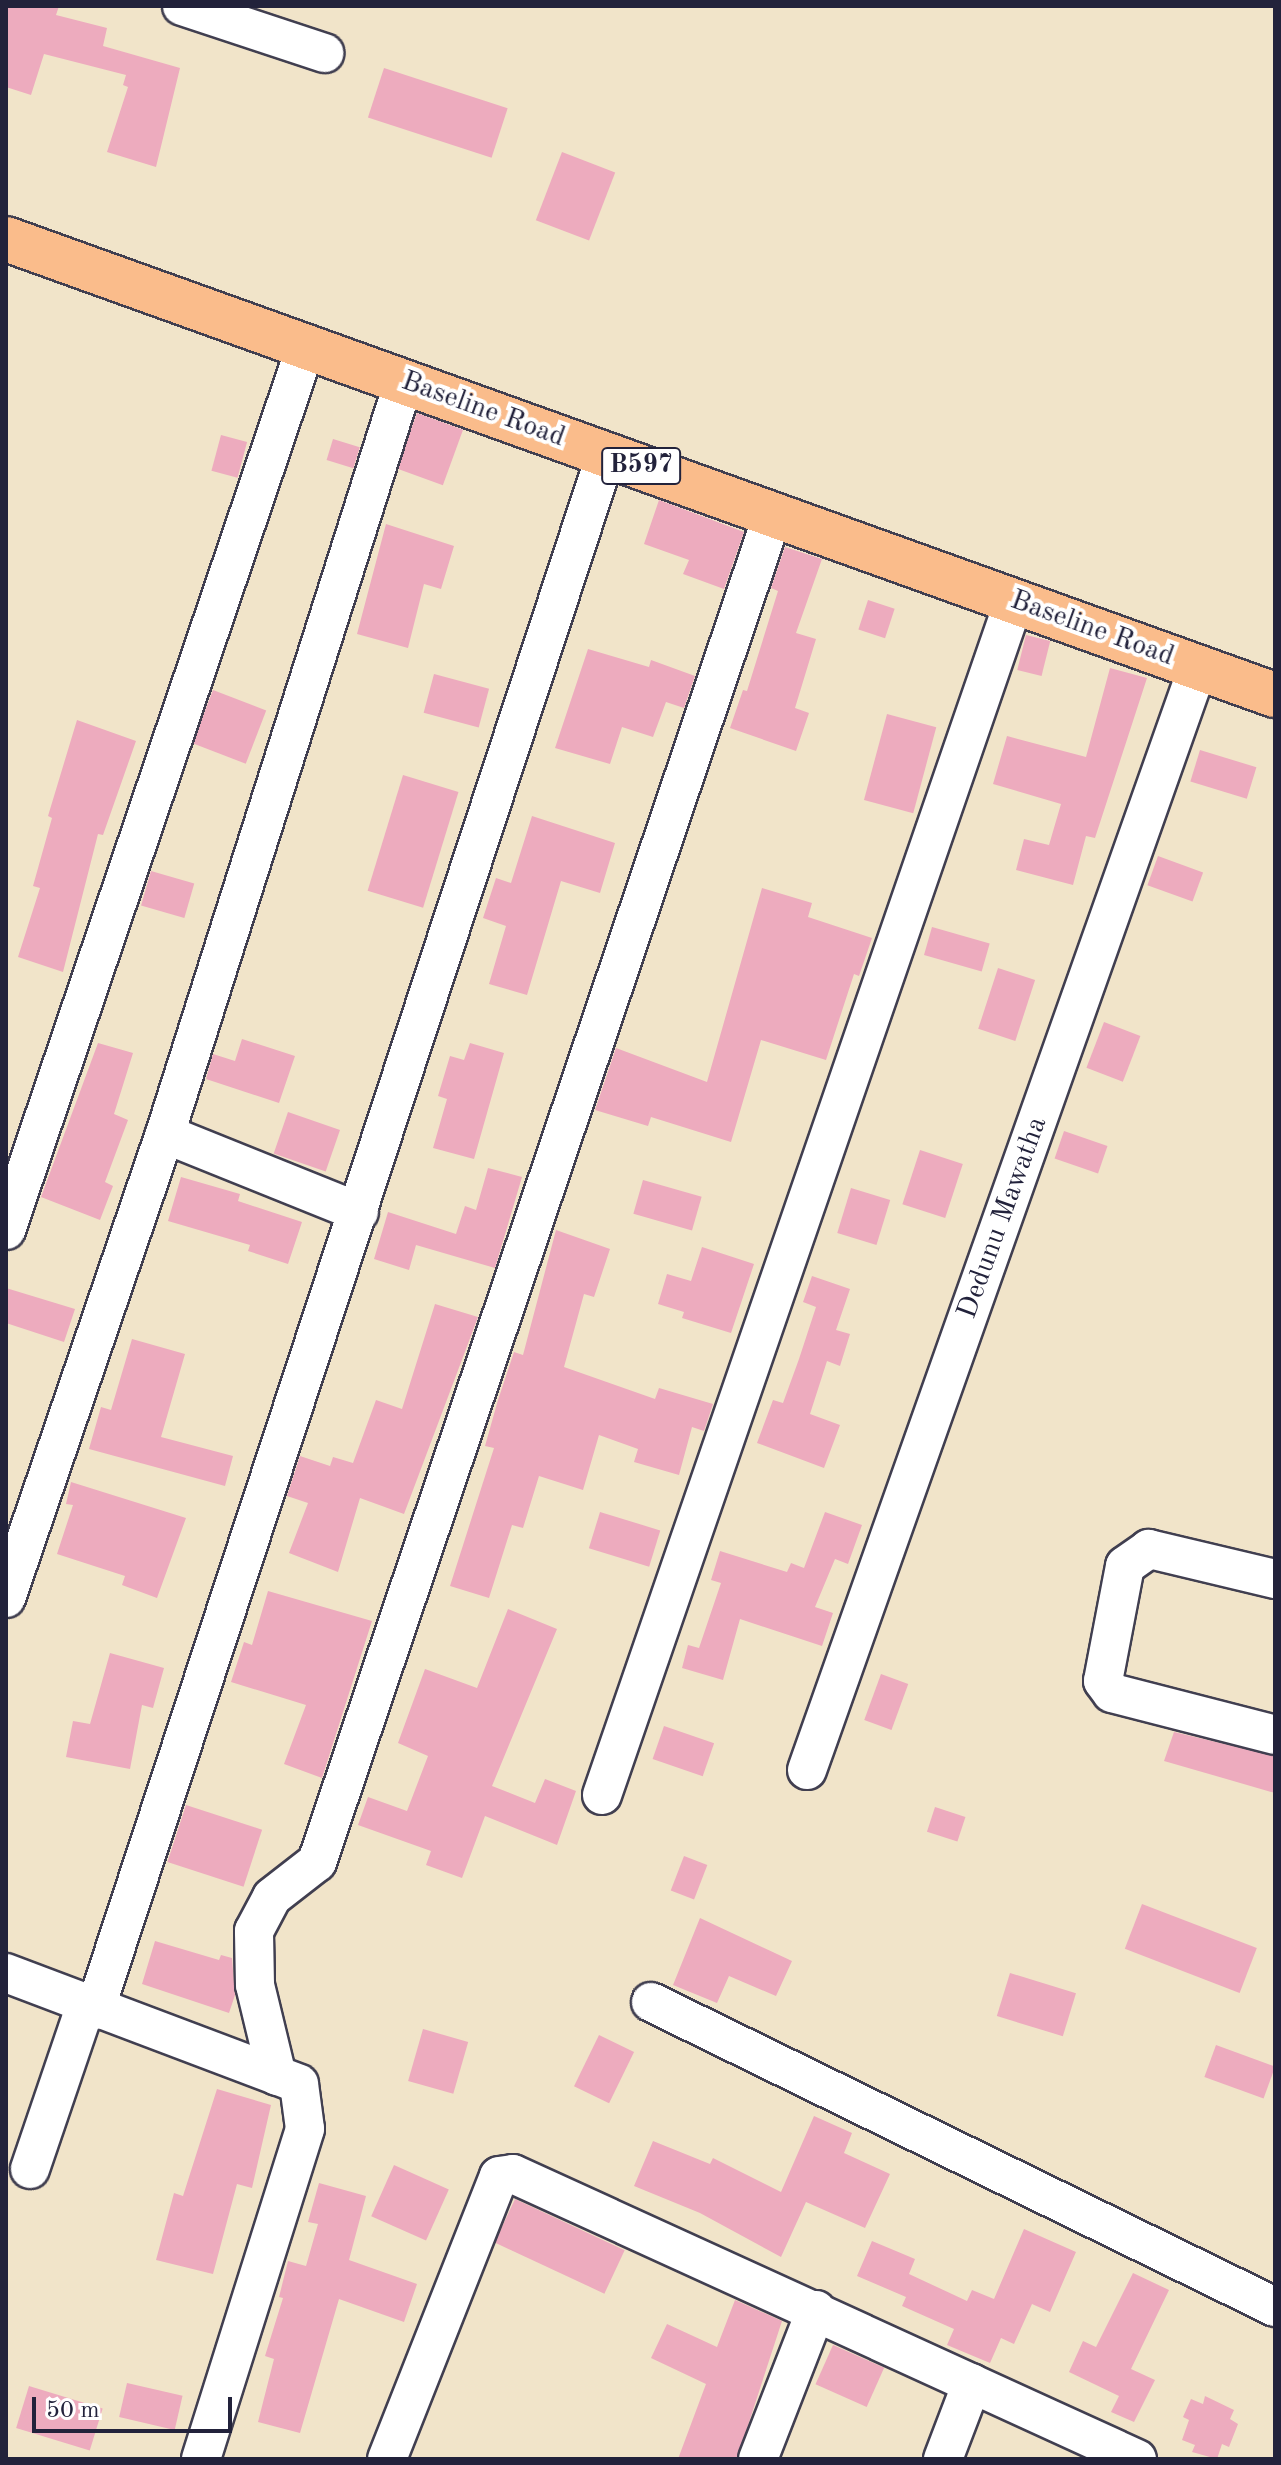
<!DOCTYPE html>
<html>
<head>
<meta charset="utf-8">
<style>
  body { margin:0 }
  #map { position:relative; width:1281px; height:2465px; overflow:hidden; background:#f1e4c9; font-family:"Old Standard TT",serif }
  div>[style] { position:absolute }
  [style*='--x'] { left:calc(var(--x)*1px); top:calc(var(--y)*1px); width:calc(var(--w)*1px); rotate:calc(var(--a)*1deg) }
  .building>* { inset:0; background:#edabbe; transform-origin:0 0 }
  .roads { filter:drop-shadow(2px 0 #413f50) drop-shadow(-2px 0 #413f50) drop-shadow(0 2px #413f50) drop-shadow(0 -2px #413f50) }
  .minor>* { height:38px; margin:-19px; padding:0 19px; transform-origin:19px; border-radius:19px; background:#fff }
  .major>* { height:44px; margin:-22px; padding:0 22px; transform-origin:22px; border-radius:22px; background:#fabc8b }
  span { translate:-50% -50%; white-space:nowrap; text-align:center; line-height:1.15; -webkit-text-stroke:8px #fff; paint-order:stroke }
  .shield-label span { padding:2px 6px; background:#fff; border:2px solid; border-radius:6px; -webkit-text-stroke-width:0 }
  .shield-label { font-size:26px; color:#22223b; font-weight:700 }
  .street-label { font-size:28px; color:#22223b }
  .frame { position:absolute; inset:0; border:8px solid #22223b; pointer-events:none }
  .scale { position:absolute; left:32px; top:2397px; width:200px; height:36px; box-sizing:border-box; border:4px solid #22223b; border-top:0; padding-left:10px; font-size:24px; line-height:28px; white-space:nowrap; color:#22223b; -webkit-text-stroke:6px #fff; paint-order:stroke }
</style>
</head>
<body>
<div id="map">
  <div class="building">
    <div style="clip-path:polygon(6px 6px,59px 6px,56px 15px,107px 28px,103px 46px,180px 68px,156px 167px,107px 152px,128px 87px,123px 85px,126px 75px,44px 54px,31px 95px,6px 87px)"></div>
    <div style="left:384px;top:68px;width:130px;height:52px;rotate:18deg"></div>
    <div style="left:562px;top:152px;width:57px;height:73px;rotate:21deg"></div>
    <div style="left:417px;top:413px;width:49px;height:59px;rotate:20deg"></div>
    <div style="left:221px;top:435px;width:27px;height:37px;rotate:15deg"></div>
    <div style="left:333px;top:439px;width:28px;height:22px;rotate:17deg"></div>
    <div style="clip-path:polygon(659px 500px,744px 532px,724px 589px,683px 574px,689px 560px,644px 544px)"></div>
    <div style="clip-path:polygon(386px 524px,454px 546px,441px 589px,424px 584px,408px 648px,357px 634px)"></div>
    <div style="clip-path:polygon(785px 547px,822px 559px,796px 633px,816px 639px,795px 708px,809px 713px,796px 751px,730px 728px,743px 690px,747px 691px,778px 591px,771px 588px)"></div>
    <div style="left:868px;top:600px;width:28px;height:31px;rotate:18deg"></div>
    <div style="left:1026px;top:635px;width:25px;height:36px;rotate:14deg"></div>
    <div style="clip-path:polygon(588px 649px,649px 667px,651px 660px,695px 676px,684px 708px,666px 702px,653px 737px,622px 727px,610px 764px,555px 748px)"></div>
    <div style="clip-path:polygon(1110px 668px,1147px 678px,1095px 838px,1086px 836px,1073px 885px,1016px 870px,1024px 839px,1049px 845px,1061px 804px,993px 784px,1007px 736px,1086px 757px)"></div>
    <div style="left:434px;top:674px;width:57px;height:40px;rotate:15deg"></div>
    <div style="left:213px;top:690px;width:57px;height:57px;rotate:21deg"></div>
    <div style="left:887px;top:714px;width:51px;height:89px;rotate:15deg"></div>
    <div style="clip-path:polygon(77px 720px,136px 741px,103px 835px,98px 834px,63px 972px,18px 957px,40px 888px,33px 886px,52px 818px,48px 816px)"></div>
    <div style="left:1200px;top:750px;width:59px;height:33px;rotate:17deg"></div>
    <div style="left:403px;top:775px;width:58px;height:121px;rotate:17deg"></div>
    <div style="clip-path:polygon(532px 816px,615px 843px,600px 893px,561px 881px,527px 995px,489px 984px,506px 926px,483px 918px,496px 878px,511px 883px)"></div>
    <div style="left:1158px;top:856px;width:48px;height:31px;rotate:20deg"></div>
    <div style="left:151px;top:871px;width:45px;height:36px;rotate:16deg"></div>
    <div style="clip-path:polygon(762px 888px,812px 903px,808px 917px,872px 938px,859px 976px,854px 974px,826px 1060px,761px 1040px,731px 1142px,651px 1117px,648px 1126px,595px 1110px,616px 1048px,707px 1082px)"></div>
    <div style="left:932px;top:927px;width:60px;height:29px;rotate:16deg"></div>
    <div style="left:998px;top:968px;width:39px;height:64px;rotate:18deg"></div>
    <div style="left:1104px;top:1022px;width:39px;height:49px;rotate:21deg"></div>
    <div style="clip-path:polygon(242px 1039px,295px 1056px,279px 1103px,206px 1079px,213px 1054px,235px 1061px)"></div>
    <div style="clip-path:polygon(98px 1043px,133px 1053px,114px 1114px,128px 1120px,105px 1182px,113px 1186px,100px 1220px,41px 1197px)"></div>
    <div style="clip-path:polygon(470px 1043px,504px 1053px,474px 1159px,433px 1148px,447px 1099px,438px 1096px,450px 1056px,464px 1060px)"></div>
    <div style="left:288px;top:1112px;width:55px;height:44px;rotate:19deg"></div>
    <div style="left:1064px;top:1131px;width:46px;height:29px;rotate:19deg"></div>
    <div style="left:920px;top:1150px;width:45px;height:57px;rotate:18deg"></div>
    <div style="clip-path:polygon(488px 1168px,522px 1177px,495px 1268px,416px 1245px,409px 1270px,374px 1259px,388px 1212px,456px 1234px,465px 1206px,476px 1210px)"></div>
    <div style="clip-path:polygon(181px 1177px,240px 1194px,238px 1201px,302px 1222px,288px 1264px,248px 1251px,250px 1245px,168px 1221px)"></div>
    <div style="left:643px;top:1180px;width:61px;height:35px;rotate:16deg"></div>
    <div style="left:851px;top:1188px;width:41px;height:47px;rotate:17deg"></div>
    <div style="clip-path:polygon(556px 1230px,610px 1249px,594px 1297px,584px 1294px,564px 1367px,655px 1399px,659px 1388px,713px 1404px,704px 1431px,692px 1427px,679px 1475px,634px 1462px,638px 1449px,599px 1435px,583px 1490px,539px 1476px,523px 1528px,512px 1525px,489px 1598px,450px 1586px,494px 1448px,485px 1446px,498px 1400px,514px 1352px,523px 1355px)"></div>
    <div style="clip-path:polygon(702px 1247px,754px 1264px,731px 1333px,682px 1318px,684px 1312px,658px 1304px,667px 1274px,691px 1281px)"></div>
    <div style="clip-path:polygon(812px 1276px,850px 1289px,836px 1330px,850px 1334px,840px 1366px,827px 1361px,810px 1414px,840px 1425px,824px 1468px,757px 1443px,773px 1400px,783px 1403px,799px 1359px,816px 1307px,803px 1302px)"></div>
    <div style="clip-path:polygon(6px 1288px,75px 1309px,64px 1342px,6px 1323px)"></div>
    <div style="clip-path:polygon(435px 1304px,478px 1317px,404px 1514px,360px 1498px,338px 1572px,289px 1553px,308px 1503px,287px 1496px,300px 1456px,330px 1466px,333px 1457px,353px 1463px,376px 1400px,402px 1409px)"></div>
    <div style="clip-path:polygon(132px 1339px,185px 1354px,161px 1437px,233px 1456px,225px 1486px,89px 1449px,101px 1407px,111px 1410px)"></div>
    <div style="clip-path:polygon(71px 1482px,186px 1518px,157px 1598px,122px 1585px,125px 1576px,57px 1554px,73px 1505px,66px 1504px)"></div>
    <div style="left:600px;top:1512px;width:63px;height:38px;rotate:17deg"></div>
    <div style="clip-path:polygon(825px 1512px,862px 1525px,848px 1564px,835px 1559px,815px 1607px,833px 1613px,822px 1646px,740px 1619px,723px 1680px,682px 1668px,688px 1645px,699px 1648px,721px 1583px,711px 1580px,720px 1551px,787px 1572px,791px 1563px,804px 1568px)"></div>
    <div style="clip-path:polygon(268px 1591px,372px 1621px,322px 1778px,284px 1764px,306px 1705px,231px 1682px,244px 1642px,252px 1645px)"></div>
    <div style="clip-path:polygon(508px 1609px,557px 1629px,492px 1786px,535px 1803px,545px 1779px,576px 1791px,557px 1845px,485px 1816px,462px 1878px,426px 1865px,431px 1851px,358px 1825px,368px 1797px,407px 1811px,428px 1756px,398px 1743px,425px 1669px,477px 1688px)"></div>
    <div style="clip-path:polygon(110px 1653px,164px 1668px,153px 1708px,142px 1705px,130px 1769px,66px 1757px,73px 1721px,90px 1724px)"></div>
    <div style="left:881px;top:1674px;width:29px;height:49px;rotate:20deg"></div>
    <div style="left:664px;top:1726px;width:53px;height:35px;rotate:19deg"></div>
    <div style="clip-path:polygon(1174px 1732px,1275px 1756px,1275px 1793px,1164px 1761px)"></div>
    <div style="left:186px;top:1805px;width:80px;height:60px;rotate:18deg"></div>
    <div style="left:935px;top:1807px;width:32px;height:26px;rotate:18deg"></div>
    <div style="left:684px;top:1856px;width:25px;height:37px;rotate:21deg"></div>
    <div style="left:1142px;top:1904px;width:123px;height:48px;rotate:21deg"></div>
    <div style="clip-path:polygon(700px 1918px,792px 1961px,776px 1996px,729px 1976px,717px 2003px,673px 1985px)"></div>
    <div style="clip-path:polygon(155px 1941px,219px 1960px,221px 1955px,232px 1958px,235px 1995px,229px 2013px,142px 1984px)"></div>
    <div style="left:1010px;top:1973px;width:69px;height:45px;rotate:17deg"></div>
    <div style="left:423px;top:2029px;width:47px;height:54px;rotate:16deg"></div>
    <div style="left:599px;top:2035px;width:39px;height:57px;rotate:26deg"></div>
    <div style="left:1216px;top:2045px;width:63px;height:34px;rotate:20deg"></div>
    <div style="clip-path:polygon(217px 2089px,271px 2105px,252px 2188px,237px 2184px,213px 2274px,156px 2260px,174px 2193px,183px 2196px)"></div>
    <div style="clip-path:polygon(814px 2116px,852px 2133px,844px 2153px,890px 2174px,865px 2228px,806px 2202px,781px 2257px,700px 2213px,634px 2186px,653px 2141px,710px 2164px,713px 2158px,781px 2192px)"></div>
    <div style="left:394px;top:2165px;width:60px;height:56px;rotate:24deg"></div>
    <div style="clip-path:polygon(319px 2183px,366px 2196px,349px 2260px,417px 2284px,404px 2322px,339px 2299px,300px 2433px,258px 2422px,274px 2359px,265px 2356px,283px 2298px,279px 2297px,288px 2261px,306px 2266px,318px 2224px,308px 2222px)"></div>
    <div style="left:515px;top:2199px;width:121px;height:48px;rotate:25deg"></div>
    <div style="clip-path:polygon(1024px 2229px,1076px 2252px,1050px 2312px,1032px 2304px,1014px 2344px,1001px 2338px,990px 2363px,947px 2345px,954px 2329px,902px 2306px,906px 2297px,857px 2276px,872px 2241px,915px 2259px,909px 2274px,967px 2301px,972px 2290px,994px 2299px)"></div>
    <div style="clip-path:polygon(1133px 2273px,1169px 2290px,1131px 2369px,1155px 2380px,1134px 2422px,1111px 2412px,1119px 2396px,1069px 2372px,1083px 2341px,1096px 2347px)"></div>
    <div style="clip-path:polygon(735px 2300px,782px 2321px,737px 2459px,678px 2459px,706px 2384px,651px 2358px,667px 2324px,717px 2347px)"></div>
    <div style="left:833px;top:2345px;width:56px;height:43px;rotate:24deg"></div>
    <div style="left:127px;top:2383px;width:57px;height:35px;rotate:13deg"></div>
    <div style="left:29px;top:2386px;width:77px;height:44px;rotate:17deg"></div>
    <div style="clip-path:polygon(1205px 2396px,1234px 2410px,1230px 2419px,1238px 2424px,1229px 2447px,1222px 2444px,1217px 2459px,1192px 2452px,1195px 2445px,1182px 2440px,1189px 2420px,1183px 2417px,1191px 2399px,1203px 2404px)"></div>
  </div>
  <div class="roads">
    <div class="minor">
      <div style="--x:182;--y:6;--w:150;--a:18.3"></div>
      <div style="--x:165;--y:1134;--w:209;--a:21.9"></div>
      <div style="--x:6;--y:1230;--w:934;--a:-71.25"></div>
      <div style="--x:1275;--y:1579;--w:130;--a:-166.6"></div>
      <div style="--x:1149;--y:1549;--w:29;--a:145"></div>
      <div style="--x:1125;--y:1566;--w:117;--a:100.8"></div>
      <div style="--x:1103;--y:1681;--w:15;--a:53"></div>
      <div style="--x:1112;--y:1693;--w:168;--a:14.4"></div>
      <div style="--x:6;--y:1598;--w:490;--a:-71.1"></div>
      <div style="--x:165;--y:1134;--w:790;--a:-72.39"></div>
      <div style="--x:807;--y:1770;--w:1170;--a:-70.48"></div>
      <div style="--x:602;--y:1795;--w:1263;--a:-70.96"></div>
      <div style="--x:6;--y:1973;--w:313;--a:20.7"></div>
      <div style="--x:299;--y:2084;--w:45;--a:82.4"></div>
      <div style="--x:305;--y:2129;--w:346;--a:107.5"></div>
      <div style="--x:651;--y:2002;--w:695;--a:26.05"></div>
      <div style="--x:95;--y:2010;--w:1638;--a:-71.82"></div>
      <div style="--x:277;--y:2076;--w:94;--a:-103.6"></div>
      <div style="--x:255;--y:1985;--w:54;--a:-91.1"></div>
      <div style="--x:254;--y:1931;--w:38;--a:-62"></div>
      <div style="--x:272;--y:1897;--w:57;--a:-37.9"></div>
      <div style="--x:317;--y:1862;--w:1423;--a:-71.31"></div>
      <div style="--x:30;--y:2169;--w:171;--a:-71.2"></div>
      <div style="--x:387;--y:2459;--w:304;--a:-68.4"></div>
      <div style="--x:499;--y:2176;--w:14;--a:-8"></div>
      <div style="--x:513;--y:2174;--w:686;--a:24.55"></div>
      <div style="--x:758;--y:2459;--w:160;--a:-68.7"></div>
      <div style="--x:943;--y:2459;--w:81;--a:-69.1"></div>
    </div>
    <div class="major">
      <div style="--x:6;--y:239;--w:1348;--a:19.77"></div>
    </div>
  </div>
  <div class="shield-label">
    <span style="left:641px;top:466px">B597</span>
  </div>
  <div class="street-label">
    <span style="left:483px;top:410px;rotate:20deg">Baseline Road</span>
    <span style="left:1092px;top:629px;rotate:20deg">Baseline Road</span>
    <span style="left:1003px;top:1218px;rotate:-70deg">Dedunu Mawatha</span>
  </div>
  <div class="frame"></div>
  <div class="scale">50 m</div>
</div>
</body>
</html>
